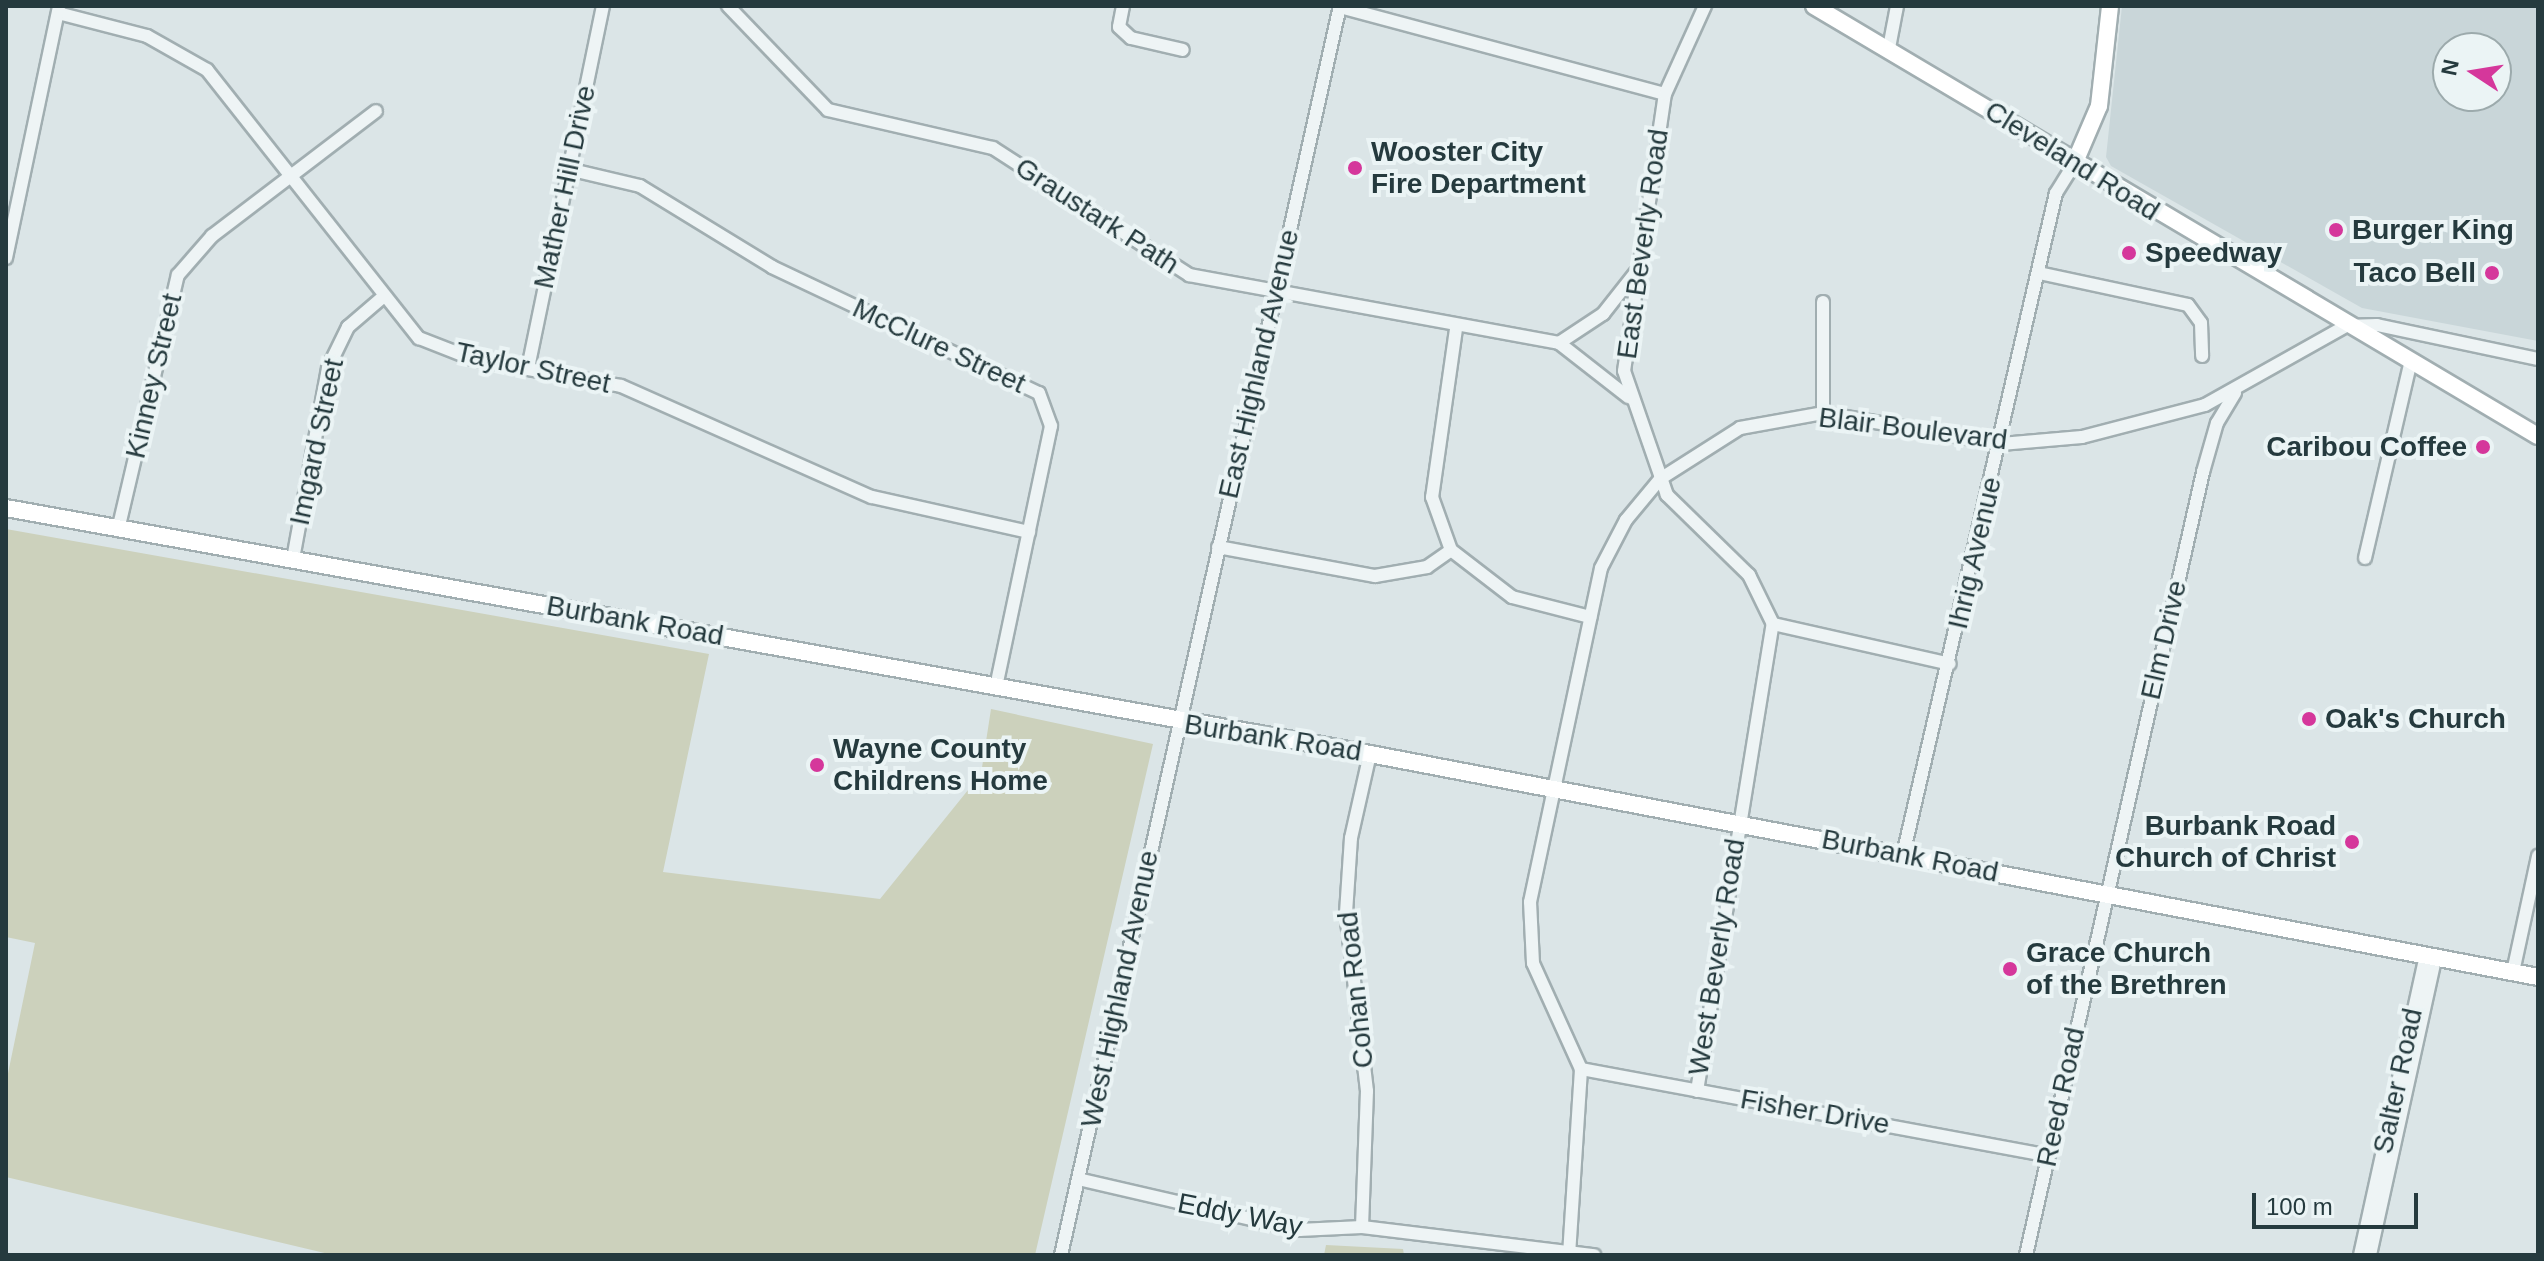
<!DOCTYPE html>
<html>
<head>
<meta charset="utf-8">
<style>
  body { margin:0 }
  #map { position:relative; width:2544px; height:1261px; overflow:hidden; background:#dbe5e7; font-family:Arial,sans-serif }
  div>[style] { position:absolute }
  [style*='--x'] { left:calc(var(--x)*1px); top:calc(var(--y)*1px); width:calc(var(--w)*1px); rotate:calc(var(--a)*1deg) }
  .built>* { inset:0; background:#c9d6d9 }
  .green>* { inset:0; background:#ccd1bc }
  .roads { filter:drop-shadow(2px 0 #a1aeb1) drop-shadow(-2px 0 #a1aeb1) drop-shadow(0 2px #a1aeb1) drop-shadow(0 -2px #a1aeb1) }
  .minor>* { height:12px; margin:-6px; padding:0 6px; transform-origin:6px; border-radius:6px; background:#eef4f5 }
  .major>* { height:16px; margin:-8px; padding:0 8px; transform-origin:8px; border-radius:8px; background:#fff }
  .dots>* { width:22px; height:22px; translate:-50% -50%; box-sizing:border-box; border:4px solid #ebf4f5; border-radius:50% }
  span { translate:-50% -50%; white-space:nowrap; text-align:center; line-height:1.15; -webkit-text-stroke:8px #ebf4f5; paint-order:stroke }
  .poi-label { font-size:28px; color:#253a3e; font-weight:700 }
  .left { translate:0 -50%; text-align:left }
  .right { translate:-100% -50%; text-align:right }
  .street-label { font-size:28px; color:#253a3e }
  .frame { position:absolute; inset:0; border:8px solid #253a3e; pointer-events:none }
  .north { position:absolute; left:2432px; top:32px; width:80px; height:80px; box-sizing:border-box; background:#ebf4f5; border:2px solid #9caaac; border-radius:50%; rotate:282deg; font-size:22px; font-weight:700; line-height:32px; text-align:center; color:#253a3e }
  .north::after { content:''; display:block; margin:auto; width:28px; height:36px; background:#d5379b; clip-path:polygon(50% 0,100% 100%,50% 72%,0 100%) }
  .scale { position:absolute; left:2252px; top:1193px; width:166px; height:36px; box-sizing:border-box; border:4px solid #253a3e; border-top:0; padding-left:10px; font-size:24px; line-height:28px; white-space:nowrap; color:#253a3e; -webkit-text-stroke:6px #ebf4f5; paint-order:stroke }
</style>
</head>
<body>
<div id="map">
  <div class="built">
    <div style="clip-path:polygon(evenodd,2122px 6px,2538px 6px,2538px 341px,2362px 308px,2111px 166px,2106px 157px,2122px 6px,2448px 48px,2496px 48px,2496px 96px,2448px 96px,2448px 48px)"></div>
  </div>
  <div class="green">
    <div style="clip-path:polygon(6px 529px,709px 654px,663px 872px,880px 899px,981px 774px,991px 709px,1153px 744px,1035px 1255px,333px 1255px,6px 1177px,6px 1083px,35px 943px,6px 937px)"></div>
    <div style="clip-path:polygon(1326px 1245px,1403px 1249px,1404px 1255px,1324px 1255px)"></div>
  </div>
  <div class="roads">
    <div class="minor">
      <div style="--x:728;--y:6;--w:144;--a:46.1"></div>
      <div style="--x:828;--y:110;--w:169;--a:13"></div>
      <div style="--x:993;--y:148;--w:234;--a:32.9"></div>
      <div style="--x:1189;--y:275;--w:376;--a:10.4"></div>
      <div style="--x:1559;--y:343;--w:53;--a:-33.4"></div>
      <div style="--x:1603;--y:314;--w:53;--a:-51.8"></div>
      <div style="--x:1123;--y:6;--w:21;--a:101"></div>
      <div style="--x:1119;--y:27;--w:16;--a:43"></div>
      <div style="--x:1131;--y:38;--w:53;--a:13"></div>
      <div style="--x:1340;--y:7;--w:336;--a:15"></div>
      <div style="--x:58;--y:13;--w:92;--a:14.5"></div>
      <div style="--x:147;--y:36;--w:69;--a:29.5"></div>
      <div style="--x:207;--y:70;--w:342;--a:51.7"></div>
      <div style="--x:419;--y:338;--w:58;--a:21.3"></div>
      <div style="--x:473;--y:359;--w:150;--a:10.3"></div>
      <div style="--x:621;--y:386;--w:274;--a:23.9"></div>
      <div style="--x:872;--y:497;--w:161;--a:12.6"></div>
      <div style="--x:1889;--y:48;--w:43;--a:-79.2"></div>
      <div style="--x:568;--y:169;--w:74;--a:13.3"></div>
      <div style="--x:640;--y:186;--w:155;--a:31.5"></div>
      <div style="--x:772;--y:267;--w:295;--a:25.3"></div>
      <div style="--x:1039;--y:393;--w:35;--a:70"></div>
      <div style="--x:1051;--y:426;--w:268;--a:101.9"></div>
      <div style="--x:6;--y:258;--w:258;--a:-78.1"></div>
      <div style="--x:2039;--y:273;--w:152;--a:12.1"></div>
      <div style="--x:2188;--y:305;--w:22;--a:54"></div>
      <div style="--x:2201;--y:323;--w:33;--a:88"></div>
      <div style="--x:1823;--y:302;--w:111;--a:90"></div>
      <div style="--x:1456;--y:329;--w:170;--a:98.1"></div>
      <div style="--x:1432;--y:497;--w:56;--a:70.3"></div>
      <div style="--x:1451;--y:550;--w:77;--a:37.6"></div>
      <div style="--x:1512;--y:597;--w:81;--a:14.4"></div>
      <div style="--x:1559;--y:343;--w:88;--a:38"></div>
      <div style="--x:528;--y:368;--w:370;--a:-78.3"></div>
      <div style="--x:118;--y:530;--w:262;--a:-76.8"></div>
      <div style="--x:178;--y:275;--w:52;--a:-48.9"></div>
      <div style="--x:212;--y:236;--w:206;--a:-37.3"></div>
      <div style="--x:1218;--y:547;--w:160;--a:10.5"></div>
      <div style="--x:1375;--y:576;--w:53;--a:-9.8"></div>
      <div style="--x:1427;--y:567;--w:29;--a:-35"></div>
      <div style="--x:2365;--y:558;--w:199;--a:-76.9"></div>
      <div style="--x:293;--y:559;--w:194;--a:-79.6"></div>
      <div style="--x:328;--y:368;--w:46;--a:-64"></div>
      <div style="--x:348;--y:327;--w:46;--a:-40.6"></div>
      <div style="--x:1773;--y:624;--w:181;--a:12.7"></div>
      <div style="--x:1903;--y:855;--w:679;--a:-76.99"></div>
      <div style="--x:2056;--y:193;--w:36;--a:-58"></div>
      <div style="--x:2513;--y:972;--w:119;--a:-77.8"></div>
      <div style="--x:1581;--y:1069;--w:476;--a:10.5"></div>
      <div style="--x:1697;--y:1091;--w:473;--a:-80.8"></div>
      <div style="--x:1773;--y:624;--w:55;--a:-116.1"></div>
      <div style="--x:1749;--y:575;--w:115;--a:-135.7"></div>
      <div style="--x:1667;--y:495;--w:131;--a:-109.1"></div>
      <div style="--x:1624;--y:371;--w:280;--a:-81.6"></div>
      <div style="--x:1665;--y:94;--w:97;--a:-65.6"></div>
      <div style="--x:1078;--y:1179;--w:227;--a:13"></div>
      <div style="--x:1299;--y:1230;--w:63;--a:-2.7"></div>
      <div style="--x:1362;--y:1227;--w:234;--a:6.9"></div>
      <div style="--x:1362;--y:1227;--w:136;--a:-87.9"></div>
      <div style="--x:1367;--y:1091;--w:179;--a:-96.7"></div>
      <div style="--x:1346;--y:913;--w:75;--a:-86.2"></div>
      <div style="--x:1351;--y:838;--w:86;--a:-77.3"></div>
      <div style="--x:1061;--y:1255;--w:1280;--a:-77.41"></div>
      <div style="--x:1569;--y:1255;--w:186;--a:-86.3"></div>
      <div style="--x:1581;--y:1069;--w:116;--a:-114.4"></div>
      <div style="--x:1533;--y:963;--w:61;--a:-92.8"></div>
      <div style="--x:1530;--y:902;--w:341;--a:-78"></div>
      <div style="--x:1601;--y:568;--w:54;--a:-62.5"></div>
      <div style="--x:1626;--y:520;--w:53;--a:-50.3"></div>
      <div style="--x:1660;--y:479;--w:95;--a:-32.5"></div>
      <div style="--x:1740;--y:428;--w:84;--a:-10.2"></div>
      <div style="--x:1823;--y:413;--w:181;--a:9.9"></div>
      <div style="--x:2001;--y:444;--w:81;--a:-4.9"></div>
      <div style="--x:2082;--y:437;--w:127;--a:-14.6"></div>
      <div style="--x:2205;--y:405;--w:162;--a:-29.3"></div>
      <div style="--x:2346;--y:326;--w:31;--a:-2"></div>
      <div style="--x:2377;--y:325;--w:165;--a:11.9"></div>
      <div style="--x:2026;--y:1255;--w:803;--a:-77.26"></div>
      <div style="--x:2203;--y:472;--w:51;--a:-74.1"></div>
      <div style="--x:2217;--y:423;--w:35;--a:-59"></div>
      <div style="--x:2360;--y:1255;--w:308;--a:-77.6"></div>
      <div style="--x:2370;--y:1255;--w:306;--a:-77.6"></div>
    </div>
    <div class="major">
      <div style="--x:1814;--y:6;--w:842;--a:30.71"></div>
      <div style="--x:2075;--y:162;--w:61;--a:-66.8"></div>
      <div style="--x:2099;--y:106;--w:101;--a:-83.7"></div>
      <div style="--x:6;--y:508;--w:1386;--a:10.22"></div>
      <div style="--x:1370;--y:754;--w:1189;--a:10.81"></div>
    </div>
  </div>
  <div class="dots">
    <div style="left:1355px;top:168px;background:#d5379b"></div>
    <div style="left:2336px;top:230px;background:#d5379b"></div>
    <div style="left:2129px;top:253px;background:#d5379b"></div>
    <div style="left:2492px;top:273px;background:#d5379b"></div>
    <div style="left:2483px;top:447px;background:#d5379b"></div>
    <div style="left:2309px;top:719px;background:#d5379b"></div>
    <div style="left:817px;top:765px;background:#d5379b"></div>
    <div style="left:2352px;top:842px;background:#d5379b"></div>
    <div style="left:2010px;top:969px;background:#d5379b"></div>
  </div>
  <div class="poi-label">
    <span class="left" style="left:1371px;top:168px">Wooster City<br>Fire Department</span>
    <span class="left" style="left:2352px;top:230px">Burger King</span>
    <span class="left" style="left:2145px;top:253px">Speedway</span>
    <span class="right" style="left:2476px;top:273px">Taco Bell</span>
    <span class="right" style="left:2467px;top:447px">Caribou Coffee</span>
    <span class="left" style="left:2325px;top:719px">Oak's Church</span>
    <span class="left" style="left:833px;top:765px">Wayne County<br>Childrens Home</span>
    <span class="right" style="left:2336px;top:842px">Burbank Road<br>Church of Christ</span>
    <span class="left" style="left:2026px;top:969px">Grace Church<br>of the Brethren</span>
  </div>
  <div class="street-label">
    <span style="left:2072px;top:161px;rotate:32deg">Cleveland Road</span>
    <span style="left:565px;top:187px;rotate:-78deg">Mather Hill Drive</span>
    <span style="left:1097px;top:216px;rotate:33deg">Graustark Path</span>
    <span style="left:1643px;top:244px;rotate:-82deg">East Beverly Road</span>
    <span style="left:939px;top:346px;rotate:25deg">McClure Street</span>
    <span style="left:1259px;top:364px;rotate:-77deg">East Highland Avenue</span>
    <span style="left:533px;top:368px;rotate:12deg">Taylor Street</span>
    <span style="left:154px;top:376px;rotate:-77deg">Kinney Street</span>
    <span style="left:1913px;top:429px;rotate:7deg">Blair Boulevard</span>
    <span style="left:317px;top:442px;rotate:-78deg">Imgard Street</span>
    <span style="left:1975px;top:553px;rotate:-77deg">Ihrig Avenue</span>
    <span style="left:635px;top:621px;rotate:10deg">Burbank Road</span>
    <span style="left:2164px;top:640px;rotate:-77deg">Elm Drive</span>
    <span style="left:1273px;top:738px;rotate:9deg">Burbank Road</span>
    <span style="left:1910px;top:856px;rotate:11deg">Burbank Road</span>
    <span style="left:1717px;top:957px;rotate:-81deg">West Beverly Road</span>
    <span style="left:1120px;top:989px;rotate:-78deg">West Highland Avenue</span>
    <span style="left:1356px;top:990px;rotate:-96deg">Cohan Road</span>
    <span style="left:2398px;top:1081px;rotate:-78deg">Salter Road</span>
    <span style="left:2061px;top:1097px;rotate:-78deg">Reed Road</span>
    <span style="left:1815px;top:1112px;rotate:10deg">Fisher Drive</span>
    <span style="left:1240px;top:1215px;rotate:11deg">Eddy Way</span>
  </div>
  <div class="frame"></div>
  <div class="north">N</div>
  <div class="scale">100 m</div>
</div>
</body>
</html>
